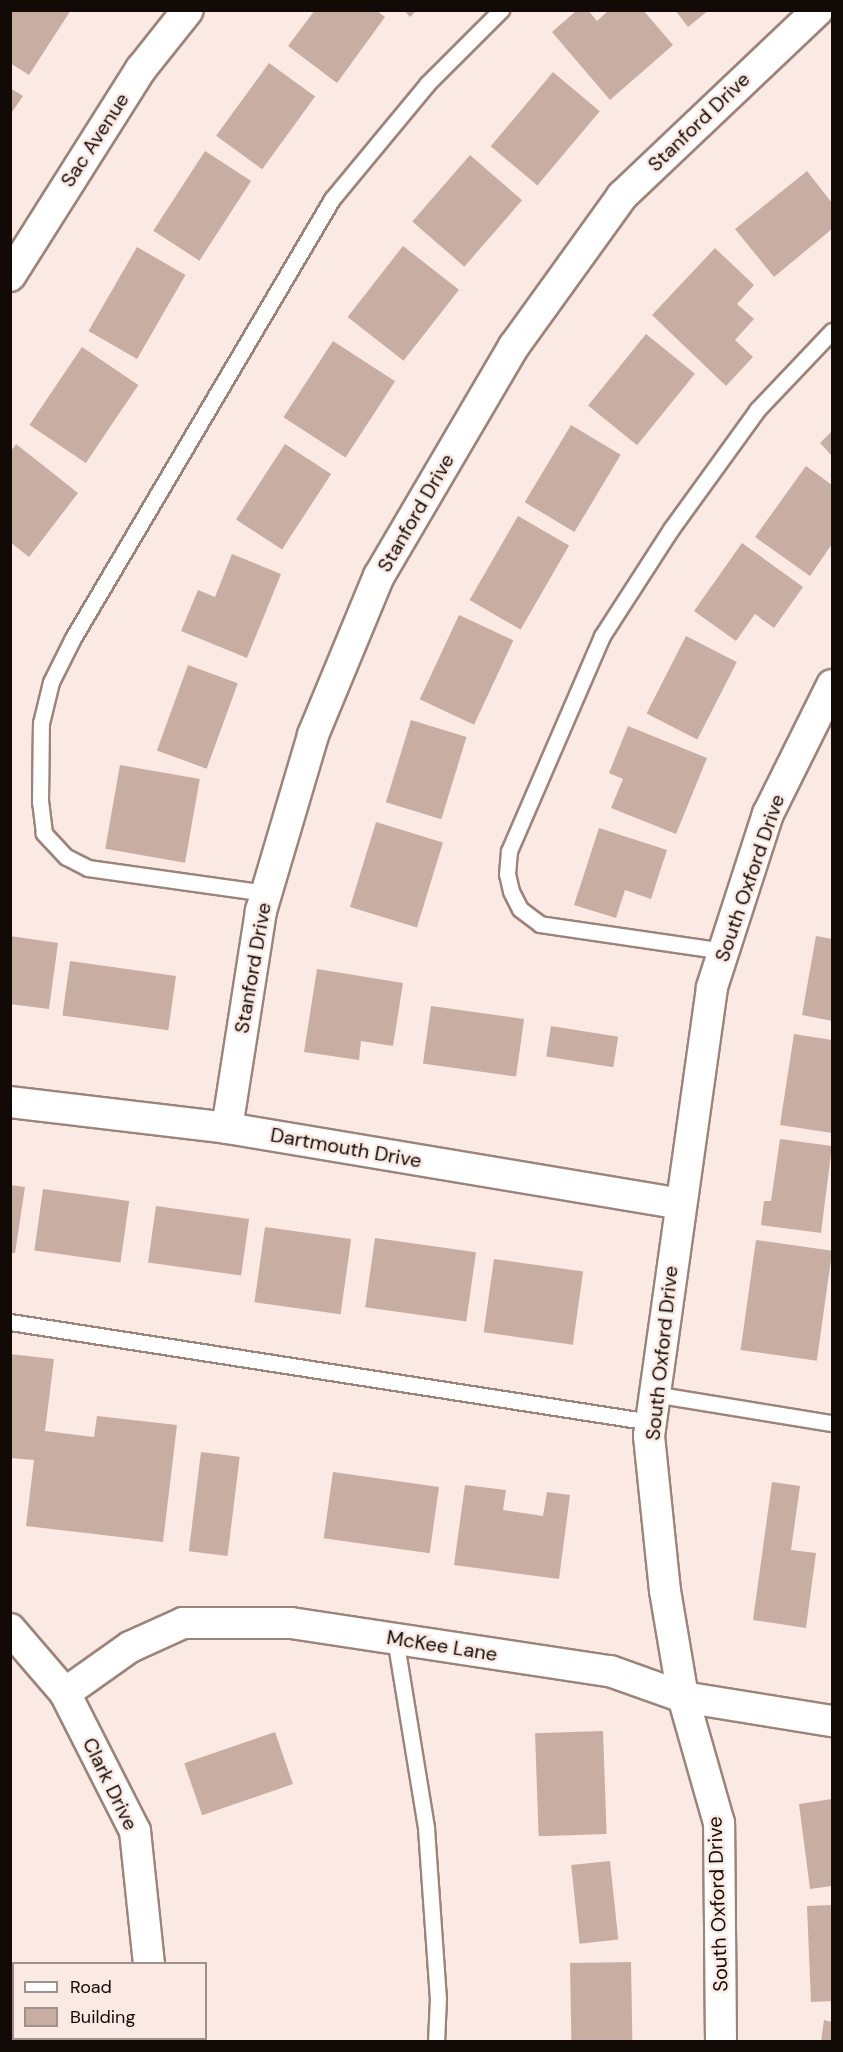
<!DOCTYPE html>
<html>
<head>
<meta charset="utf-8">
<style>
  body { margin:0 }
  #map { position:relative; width:843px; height:2052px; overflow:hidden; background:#fbeae3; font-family:"DM Sans",sans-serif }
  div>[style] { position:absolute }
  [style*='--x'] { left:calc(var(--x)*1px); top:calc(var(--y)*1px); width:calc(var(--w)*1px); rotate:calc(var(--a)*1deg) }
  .building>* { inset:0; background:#c8aea2; transform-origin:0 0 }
  .roads { filter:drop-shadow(2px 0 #9d8479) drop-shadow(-2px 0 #9d8479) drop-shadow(0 2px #9d8479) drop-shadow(0 -2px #9d8479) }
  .lane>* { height:15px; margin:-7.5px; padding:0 7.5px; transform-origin:7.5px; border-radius:7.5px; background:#fff }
  .street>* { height:30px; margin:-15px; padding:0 15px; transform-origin:15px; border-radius:15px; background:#fff }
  span { translate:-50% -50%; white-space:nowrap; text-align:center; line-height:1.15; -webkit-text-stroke:5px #fbeae3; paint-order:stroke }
  .street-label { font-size:20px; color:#120a06 }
  .frame { position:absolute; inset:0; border:12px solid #120a06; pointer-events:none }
  .legend { position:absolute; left:12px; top:1962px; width:195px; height:78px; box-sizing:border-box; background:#fbeae3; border:2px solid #9e908b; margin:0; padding:8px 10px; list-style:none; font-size:18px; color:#120a06 }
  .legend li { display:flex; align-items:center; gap:12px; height:30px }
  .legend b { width:30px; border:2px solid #9e908b }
</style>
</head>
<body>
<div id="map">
  <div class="building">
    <div style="clip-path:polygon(10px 10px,71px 10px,29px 75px,10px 63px)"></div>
    <div style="clip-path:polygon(315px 10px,376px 10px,385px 17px,337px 83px,288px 46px)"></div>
    <div style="clip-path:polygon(404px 10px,417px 10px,410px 17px)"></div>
    <div style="clip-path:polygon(577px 10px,588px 10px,597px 21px,609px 10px,643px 10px,673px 45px,610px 100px,552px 32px)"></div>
    <div style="clip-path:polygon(675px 10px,709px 10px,688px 27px)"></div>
    <div style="left:269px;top:63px;width:57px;height:90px;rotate:36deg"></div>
    <div style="left:553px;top:72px;width:61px;height:97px;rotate:40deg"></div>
    <div style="clip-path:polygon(10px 88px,23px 96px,10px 115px)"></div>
    <div style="left:205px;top:151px;width:55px;height:95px;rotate:33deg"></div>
    <div style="left:470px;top:155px;width:69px;height:88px;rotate:41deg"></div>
    <div style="clip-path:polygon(807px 171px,832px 203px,832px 229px,774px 277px,735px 229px)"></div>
    <div style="left:403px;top:246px;width:71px;height:90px;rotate:38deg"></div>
    <div style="left:137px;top:247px;width:56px;height:97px;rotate:30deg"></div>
    <div style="clip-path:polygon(715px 248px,754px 285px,737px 304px,754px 319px,735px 340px,753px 357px,726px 386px,652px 315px)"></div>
    <div style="left:646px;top:334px;width:63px;height:92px;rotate:39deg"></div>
    <div style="left:333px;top:341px;width:74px;height:91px;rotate:33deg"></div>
    <div style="left:82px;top:347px;width:68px;height:94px;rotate:34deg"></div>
    <div style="left:571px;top:425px;width:58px;height:90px;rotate:31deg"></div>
    <div style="clip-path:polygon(832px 431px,832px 456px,820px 443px)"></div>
    <div style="clip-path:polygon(16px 444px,78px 493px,29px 557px,10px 542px,10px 452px)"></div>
    <div style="left:285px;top:444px;width:55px;height:90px;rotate:33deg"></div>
    <div style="clip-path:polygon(806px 466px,832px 485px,832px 544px,810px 576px,755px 537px)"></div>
    <div style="left:518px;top:516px;width:59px;height:97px;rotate:30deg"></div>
    <div style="clip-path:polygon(742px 543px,803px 587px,774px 628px,755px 614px,736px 641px,694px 611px)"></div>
    <div style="clip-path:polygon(232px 554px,281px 574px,247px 658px,181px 631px,198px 590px,215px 597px)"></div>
    <div style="left:459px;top:615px;width:60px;height:93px;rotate:25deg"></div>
    <div style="left:686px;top:636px;width:57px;height:87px;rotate:27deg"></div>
    <div style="left:188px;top:665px;width:53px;height:91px;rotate:20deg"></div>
    <div style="left:411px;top:720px;width:58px;height:86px;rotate:17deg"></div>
    <div style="clip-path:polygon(628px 726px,707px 758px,676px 834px,611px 808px,623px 779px,609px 773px)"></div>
    <div style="left:120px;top:765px;width:81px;height:85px;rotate:10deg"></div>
    <div style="left:376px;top:822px;width:70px;height:89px;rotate:17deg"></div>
    <div style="clip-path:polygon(599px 828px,667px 850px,651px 899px,625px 890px,616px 918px,574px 905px)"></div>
    <div style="clip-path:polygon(10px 936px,58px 943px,49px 1009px,10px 1004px)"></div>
    <div style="clip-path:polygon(816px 936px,832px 939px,832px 1021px,802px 1015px)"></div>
    <div style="left:70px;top:961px;width:107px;height:55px;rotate:8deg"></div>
    <div style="clip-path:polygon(317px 969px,403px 983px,393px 1046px,361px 1041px,359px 1060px,304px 1052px)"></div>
    <div style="left:431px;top:1006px;width:94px;height:58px;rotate:8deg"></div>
    <div style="left:551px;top:1026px;width:68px;height:31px;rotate:9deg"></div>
    <div style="clip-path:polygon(794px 1034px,832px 1040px,832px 1133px,780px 1125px)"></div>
    <div style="clip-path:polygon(780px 1139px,832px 1146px,821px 1233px,761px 1225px,764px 1201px,771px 1201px)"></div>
    <div style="clip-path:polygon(10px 1185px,25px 1187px,15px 1253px,10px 1253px)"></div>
    <div style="left:43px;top:1189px;width:87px;height:62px;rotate:8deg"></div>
    <div style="left:156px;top:1206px;width:94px;height:57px;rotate:8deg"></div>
    <div style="left:265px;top:1227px;width:87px;height:76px;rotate:8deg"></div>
    <div style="left:375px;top:1238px;width:102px;height:70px;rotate:8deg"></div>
    <div style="left:756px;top:1240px;width:77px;height:111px;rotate:8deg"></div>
    <div style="left:494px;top:1259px;width:90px;height:74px;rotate:8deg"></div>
    <div style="clip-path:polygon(10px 1354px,54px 1359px,45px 1431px,94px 1437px,97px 1416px,177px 1425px,163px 1542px,26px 1526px,34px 1460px,10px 1458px)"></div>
    <div style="left:201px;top:1452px;width:39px;height:100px;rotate:7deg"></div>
    <div style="left:333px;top:1472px;width:107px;height:67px;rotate:8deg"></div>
    <div style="clip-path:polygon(772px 1482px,800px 1486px,791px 1550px,816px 1553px,806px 1628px,753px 1620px)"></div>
    <div style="clip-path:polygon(465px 1485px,506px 1490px,503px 1510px,543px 1516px,547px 1492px,570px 1495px,559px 1579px,454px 1565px)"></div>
    <div style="left:603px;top:1731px;width:103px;height:68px;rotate:88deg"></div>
    <div style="left:275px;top:1732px;width:55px;height:96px;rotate:71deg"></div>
    <div style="clip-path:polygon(832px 1799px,832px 1886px,810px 1889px,799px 1804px)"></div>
    <div style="left:610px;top:1861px;width:79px;height:39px;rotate:84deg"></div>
    <div style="clip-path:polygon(832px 1905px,832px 2001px,811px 2002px,807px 1906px)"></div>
    <div style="left:631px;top:1962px;width:80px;height:61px;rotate:89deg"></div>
    <div style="clip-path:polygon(824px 2020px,832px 2022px,832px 2042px,821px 2042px)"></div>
  </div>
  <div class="roads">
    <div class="lane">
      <div style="--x:266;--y:893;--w:180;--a:-172"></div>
      <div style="--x:88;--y:868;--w:25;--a:-153"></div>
      <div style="--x:66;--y:857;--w:33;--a:-133"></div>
      <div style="--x:44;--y:833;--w:31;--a:-97"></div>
      <div style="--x:40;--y:802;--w:79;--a:-89.3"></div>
      <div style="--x:41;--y:723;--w:42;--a:-76.3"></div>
      <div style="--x:51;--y:682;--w:49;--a:-63.4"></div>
      <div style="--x:73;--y:638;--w:510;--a:-59.46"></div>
      <div style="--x:332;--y:199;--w:149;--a:-50.4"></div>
      <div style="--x:427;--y:84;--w:105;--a:-45"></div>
      <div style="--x:724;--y:951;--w:186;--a:-171.7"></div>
      <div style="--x:540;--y:924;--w:25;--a:-143"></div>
      <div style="--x:520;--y:909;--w:20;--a:-117"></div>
      <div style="--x:511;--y:891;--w:17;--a:-103"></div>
      <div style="--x:507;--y:874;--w:23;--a:-85"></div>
      <div style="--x:509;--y:851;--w:234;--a:-66.6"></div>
      <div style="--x:602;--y:636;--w:127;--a:-57.2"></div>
      <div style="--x:671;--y:529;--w:147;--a:-54.1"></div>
      <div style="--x:757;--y:410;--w:109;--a:-46.5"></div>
      <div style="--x:10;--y:1322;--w:649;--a:8.87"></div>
      <div style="--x:654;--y:1394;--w:180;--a:9.3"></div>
      <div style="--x:395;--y:1638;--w:193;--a:80.7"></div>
      <div style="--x:426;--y:1828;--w:170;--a:86"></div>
      <div style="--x:438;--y:1998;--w:44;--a:92.6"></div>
    </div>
    <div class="street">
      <div style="--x:10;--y:276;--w:245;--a:-57.7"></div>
      <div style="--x:141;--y:69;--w:75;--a:-51.5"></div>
      <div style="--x:10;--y:1102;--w:219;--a:6.8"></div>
      <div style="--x:227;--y:1128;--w:458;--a:9.5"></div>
      <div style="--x:227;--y:1128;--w:220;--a:-81.1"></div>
      <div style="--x:261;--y:911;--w:184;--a:-73.5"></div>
      <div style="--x:313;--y:735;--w:172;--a:-67.5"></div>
      <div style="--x:379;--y:576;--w:267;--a:-59.6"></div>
      <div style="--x:514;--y:346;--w:185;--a:-54.2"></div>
      <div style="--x:622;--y:196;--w:270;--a:-43.5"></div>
      <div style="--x:10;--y:1629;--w:84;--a:49.3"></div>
      <div style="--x:65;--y:1693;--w:155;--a:63.1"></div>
      <div style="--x:135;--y:1831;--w:134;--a:84"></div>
      <div style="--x:65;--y:1693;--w:80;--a:-35.3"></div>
      <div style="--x:130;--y:1647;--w:58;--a:-24.4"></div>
      <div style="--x:183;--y:1623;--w:108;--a:0"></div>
      <div style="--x:291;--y:1623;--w:323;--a:8.6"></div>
      <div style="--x:610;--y:1671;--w:77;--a:19.6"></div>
      <div style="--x:683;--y:1697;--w:151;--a:9.2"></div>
      <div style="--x:145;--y:2042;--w:4;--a:-90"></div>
      <div style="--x:721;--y:2042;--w:219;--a:-90.5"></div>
      <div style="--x:719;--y:1823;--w:131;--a:-105.9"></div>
      <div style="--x:683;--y:1697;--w:108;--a:-99.6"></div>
      <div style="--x:665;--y:1591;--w:156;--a:-95.9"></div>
      <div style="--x:649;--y:1436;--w:453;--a:-82"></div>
      <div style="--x:712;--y:987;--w:182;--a:-72.1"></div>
      <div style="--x:768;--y:814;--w:144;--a:-63.6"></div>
    </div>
  </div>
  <div class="street-label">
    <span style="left:699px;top:122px;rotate:-44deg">Stanford Drive</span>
    <span style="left:95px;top:140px;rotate:-57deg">Sac Avenue</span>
    <span style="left:416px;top:513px;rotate:-60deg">Stanford Drive</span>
    <span style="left:750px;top:878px;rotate:-71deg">South Oxford Drive</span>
    <span style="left:253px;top:968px;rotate:-80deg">Stanford Drive</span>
    <span style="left:346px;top:1148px;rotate:10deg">Dartmouth Drive</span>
    <span style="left:662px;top:1353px;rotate:-84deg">South Oxford Drive</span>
    <span style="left:442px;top:1646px;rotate:9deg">McKee Lane</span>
    <span style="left:110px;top:1784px;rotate:64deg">Clark Drive</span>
    <span style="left:718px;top:1904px;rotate:-92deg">South Oxford Drive</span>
  </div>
  <div class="frame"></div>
  <ul class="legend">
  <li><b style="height:8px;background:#fff"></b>Road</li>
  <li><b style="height:16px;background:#c8aea2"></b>Building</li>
  </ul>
</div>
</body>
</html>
